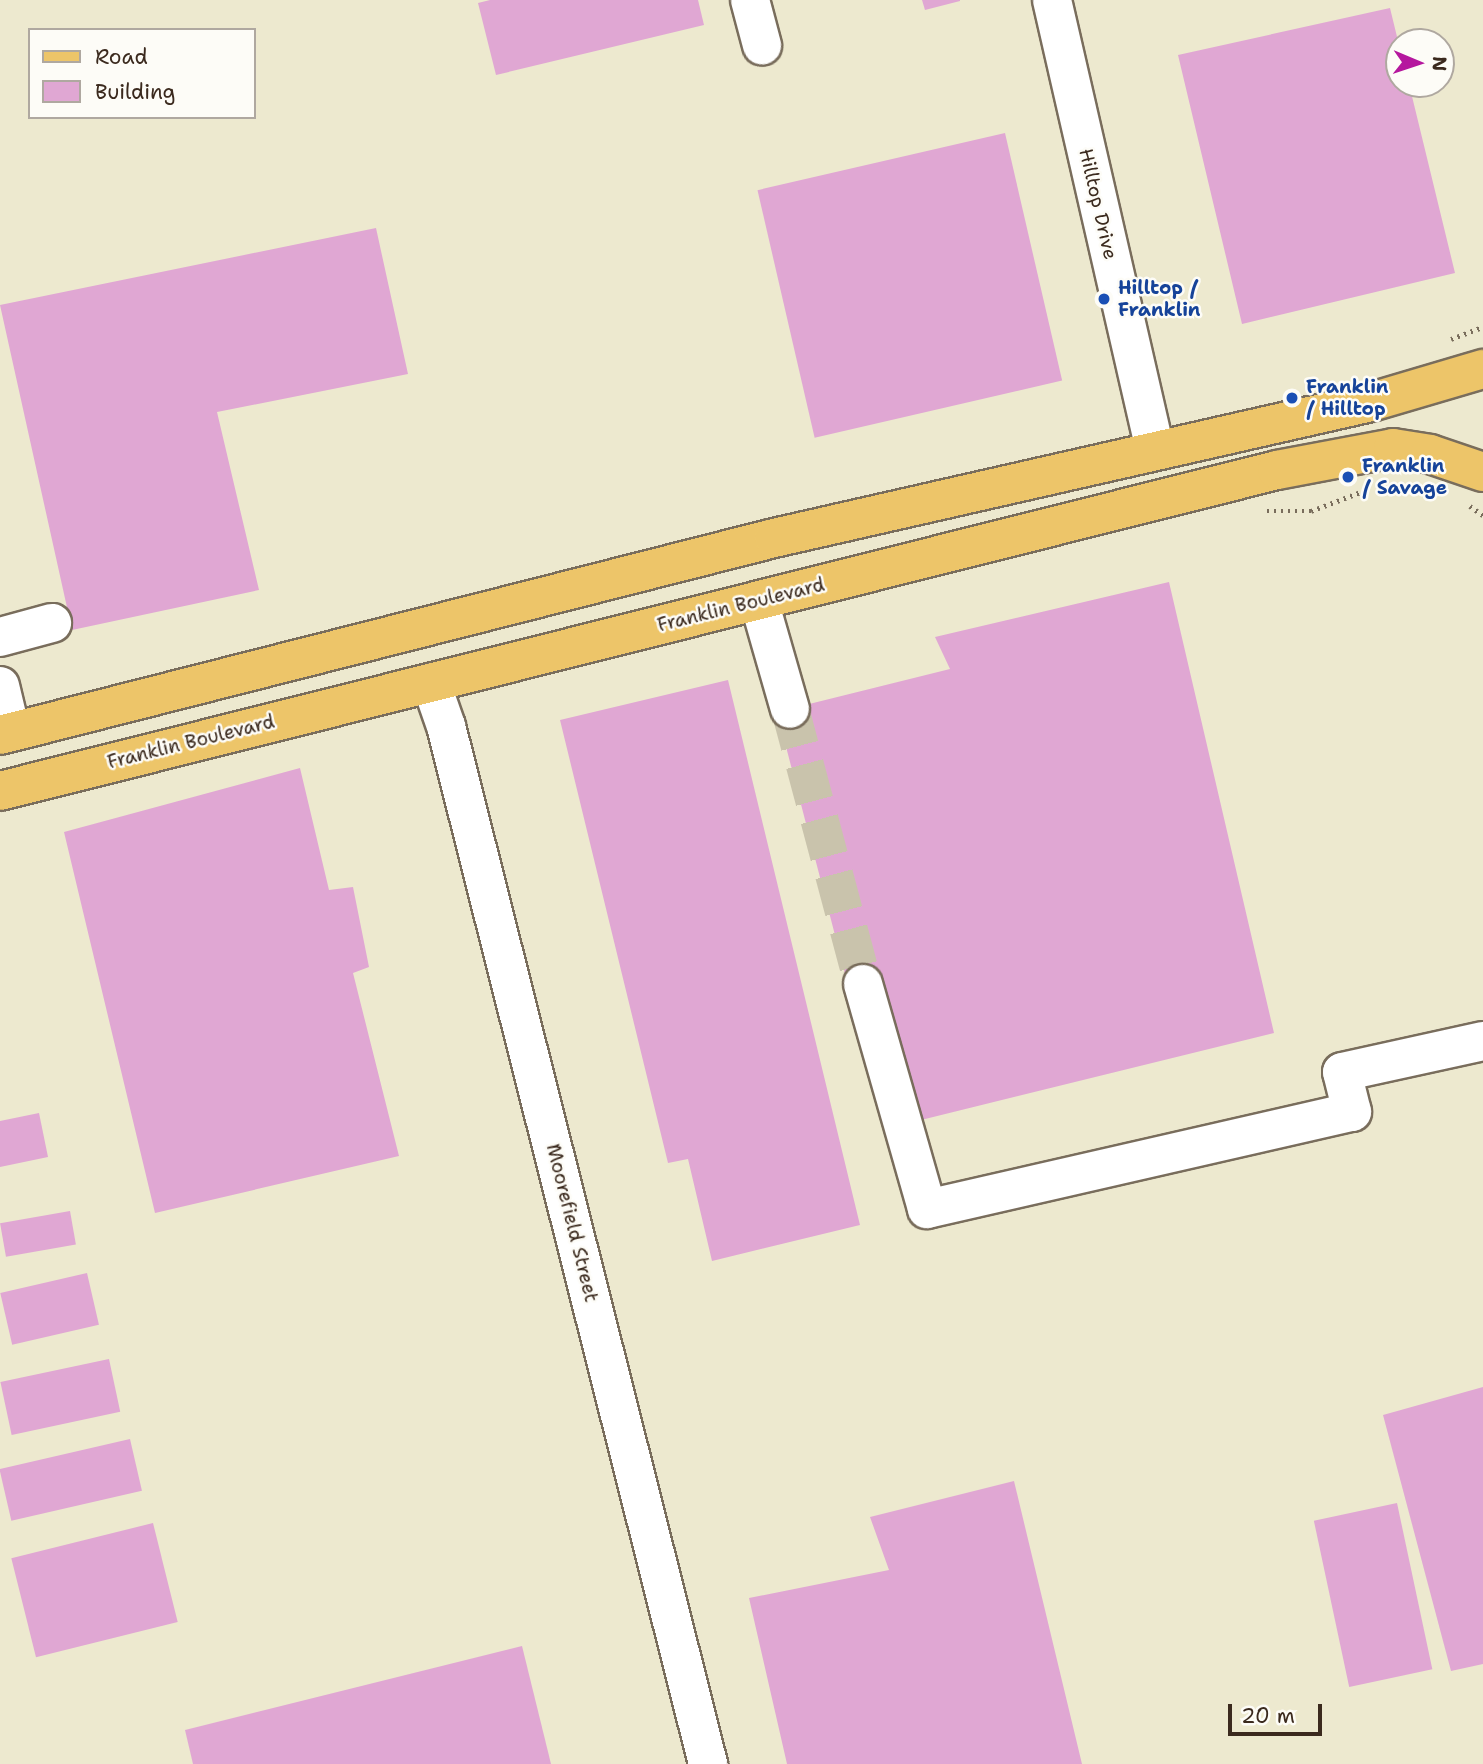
<!DOCTYPE html>
<html>
<head>
<meta charset="utf-8">
<style>
  body { margin:0 }
  #map { position:relative; width:1483px; height:1764px; overflow:hidden; background:#ede9cf; font-family:"Shantell Sans",sans-serif }
  div>[style] { position:absolute }
  [style*='--x'] { left:calc(var(--x)*1px); top:calc(var(--y)*1px); width:calc(var(--w)*1px); rotate:calc(var(--a)*1deg) }
  .building>* { inset:0; background:#e0a7d3; transform-origin:0 0 }
  .minor-tunnel>* { height:38px; margin-top:-19px; transform-origin:0; background:repeating-linear-gradient(90deg,#c9c3ac 0 38px,transparent 0 57px) }
  .path>* { height:4.5px; margin-top:-2.25px; transform-origin:0; background:repeating-linear-gradient(90deg,#796d5c 0 2px,transparent 0 7px) }
  .roads { filter:drop-shadow(2px 0 #796d5c) drop-shadow(-2px 0 #796d5c) drop-shadow(0 2px #796d5c) drop-shadow(0 -2px #796d5c) }
  .minor>* { height:38px; margin:-19px; padding:0 19px; transform-origin:19px; border-radius:19px; background:#fff }
  .major>* { height:38px; margin:-19px; padding:0 19px; transform-origin:19px; border-radius:19px; background:#edc569 }
  .dots>* { width:19px; height:19px; translate:-50% -50%; box-sizing:border-box; border:4px solid #fdfcf7; border-radius:50% }
  span { translate:-50% -50%; white-space:nowrap; text-align:center; line-height:1.15; -webkit-text-stroke:5px #fdfcf7; paint-order:stroke }
  .street-label { font-size:19px; color:#3b2a1e }
  .transit-label { font-size:19px; color:#164399; font-weight:700 }
  .left { translate:0 -50%; text-align:left }
  .legend { position:absolute; left:28px; top:28px; width:228px; height:91px; box-sizing:border-box; background:#fdfcf7; border:2px solid #afa8a0; margin:0; padding:9px 12px; list-style:none; font-size:21px; color:#3b2a1e }
  .legend li { display:flex; align-items:center; gap:14px; height:35px }
  .legend b { width:35px; border:2px solid #afa8a0 }
  .north { position:absolute; left:1385px; top:28px; width:70px; height:70px; box-sizing:border-box; background:#fdfcf7; border:2px solid #afa8a0; border-radius:50%; rotate:92deg; font-size:19px; font-weight:700; line-height:28px; text-align:center; color:#3b2a1e }
  .north::after { content:''; display:block; margin:auto; width:24px; height:32px; background:#b5179e; clip-path:polygon(50% 0,100% 100%,50% 72%,0 100%) }
  .scale { position:absolute; left:1228px; top:1704px; width:94px; height:32px; box-sizing:border-box; border:4px solid #3b2a1e; border-top:0; padding-left:9px; font-size:21px; line-height:24px; white-space:nowrap; color:#3b2a1e; -webkit-text-stroke:5px #fdfcf7; paint-order:stroke }
</style>
</head>
<body>
<div id="map">
  <div class="building">
    <div style="clip-path:polygon(490px 0,698px 0,704px 25px,496px 75px,478px 3px)"></div>
    <div style="clip-path:polygon(922px 0,960px 0,960px 1px,925px 10px)"></div>
    <div style="clip-path:polygon(1390px 8px,1399px 45px,1399px 84px,1409px 84px,1455px 273px,1242px 324px,1178px 55px)"></div>
    <div style="left:1005px;top:133px;width:254px;height:254px;rotate:77deg"></div>
    <div style="clip-path:polygon(376px 228px,408px 374px,217px 412px,259px 590px,72px 630px,0 305px)"></div>
    <div style="clip-path:polygon(1169px 582px,1274px 1033px,917px 1121px,849px 989px,777px 712px,950px 669px,935px 637px)"></div>
    <div style="clip-path:polygon(728px 680px,860px 1225px,712px 1261px,688px 1159px,668px 1163px,560px 720px)"></div>
    <div style="clip-path:polygon(300px 768px,329px 890px,353px 887px,369px 967px,353px 973px,399px 1156px,155px 1213px,64px 832px)"></div>
    <div style="clip-path:polygon(39px 1113px,48px 1157px,0 1167px,0 1121px)"></div>
    <div style="left:70px;top:1211px;width:34px;height:71px;rotate:80deg"></div>
    <div style="left:87px;top:1273px;width:53px;height:89px;rotate:77deg"></div>
    <div style="left:109px;top:1359px;width:54px;height:111px;rotate:78deg"></div>
    <div style="clip-path:polygon(1483px 1387px,1483px 1664px,1451px 1671px,1383px 1415px)"></div>
    <div style="left:130px;top:1439px;width:53px;height:134px;rotate:77deg"></div>
    <div style="clip-path:polygon(1014px 1481px,1082px 1764px,787px 1764px,749px 1598px,889px 1570px,870px 1517px)"></div>
    <div style="left:1397px;top:1503px;width:170px;height:85px;rotate:78deg"></div>
    <div style="left:153px;top:1523px;width:102px;height:146px;rotate:76deg"></div>
    <div style="clip-path:polygon(522px 1646px,551px 1764px,193px 1764px,185px 1730px)"></div>
  </div>
  <div class="minor-tunnel">
    <div style="--x:790;--y:709;--w:285;--a:75.1"></div>
  </div>
  <div class="path">
    <div style="--x:1451;--y:339;--w:34;--a:-21"></div>
    <div style="--x:1470;--y:506;--w:16;--a:35"></div>
    <div style="--x:1267;--y:511;--w:44;--a:0"></div>
    <div style="--x:1311;--y:511;--w:59;--a:-20.9"></div>
  </div>
  <div class="roads">
    <div class="minor">
      <div style="--x:750;--y:0;--w:47;--a:75.1"></div>
      <div style="--x:1052;--y:0;--w:460;--a:77.1"></div>
      <div style="--x:759;--y:601;--w:112;--a:74"></div>
      <div style="--x:0;--y:637;--w:54;--a:-15.1"></div>
      <div style="--x:431;--y:683;--w:46;--a:70.8"></div>
      <div style="--x:446;--y:726;--w:1071;--a:75.83"></div>
      <div style="--x:0;--y:686;--w:47;--a:76.6"></div>
      <div style="--x:863;--y:984;--w:234;--a:74.1"></div>
      <div style="--x:927;--y:1209;--w:436;--a:-12.9"></div>
      <div style="--x:1352;--y:1112;--w:41;--a:-104"></div>
      <div style="--x:1342;--y:1072;--w:144;--a:-12.4"></div>
    </div>
    <div class="major">
      <div style="--x:0;--y:735;--w:799;--a:-14.28"></div>
      <div style="--x:774;--y:538;--w:612;--a:-12.83"></div>
      <div style="--x:1371;--y:402;--w:117;--a:-16.4"></div>
      <div style="--x:0;--y:791;--w:1317;--a:-14.11"></div>
      <div style="--x:1277;--y:470;--w:118;--a:-10.7"></div>
      <div style="--x:1393;--y:448;--w:37;--a:9"></div>
      <div style="--x:1430;--y:454;--w:56;--a:18.8"></div>
    </div>
  </div>
  <div class="dots">
    <div style="left:1104px;top:299px;background:#1a4fb4"></div>
    <div style="left:1292px;top:398px;background:#1a4fb4"></div>
    <div style="left:1348px;top:477px;background:#1a4fb4"></div>
  </div>
  <div class="street-label">
    <span style="left:1098px;top:204px;rotate:77deg">Hilltop Drive</span>
    <span style="left:741px;top:605px;rotate:-14deg">Franklin Boulevard</span>
    <span style="left:191px;top:742px;rotate:-14deg">Franklin Boulevard</span>
    <span style="left:572px;top:1223px;rotate:76deg">Moorefield Street</span>
  </div>
  <div class="transit-label">
    <span class="left" style="left:1118px;top:299px">Hilltop /<br>Franklin</span>
    <span class="left" style="left:1306px;top:398px">Franklin<br>/ Hilltop</span>
    <span class="left" style="left:1362px;top:477px">Franklin<br>/ Savage</span>
  </div>
  <ul class="legend">
  <li><b style="height:9px;background:#edc569"></b>Road</li>
  <li><b style="height:19px;background:#e0a7d3"></b>Building</li>
  </ul>
  <div class="north">N</div>
  <div class="scale">20 m</div>
</div>
</body>
</html>
